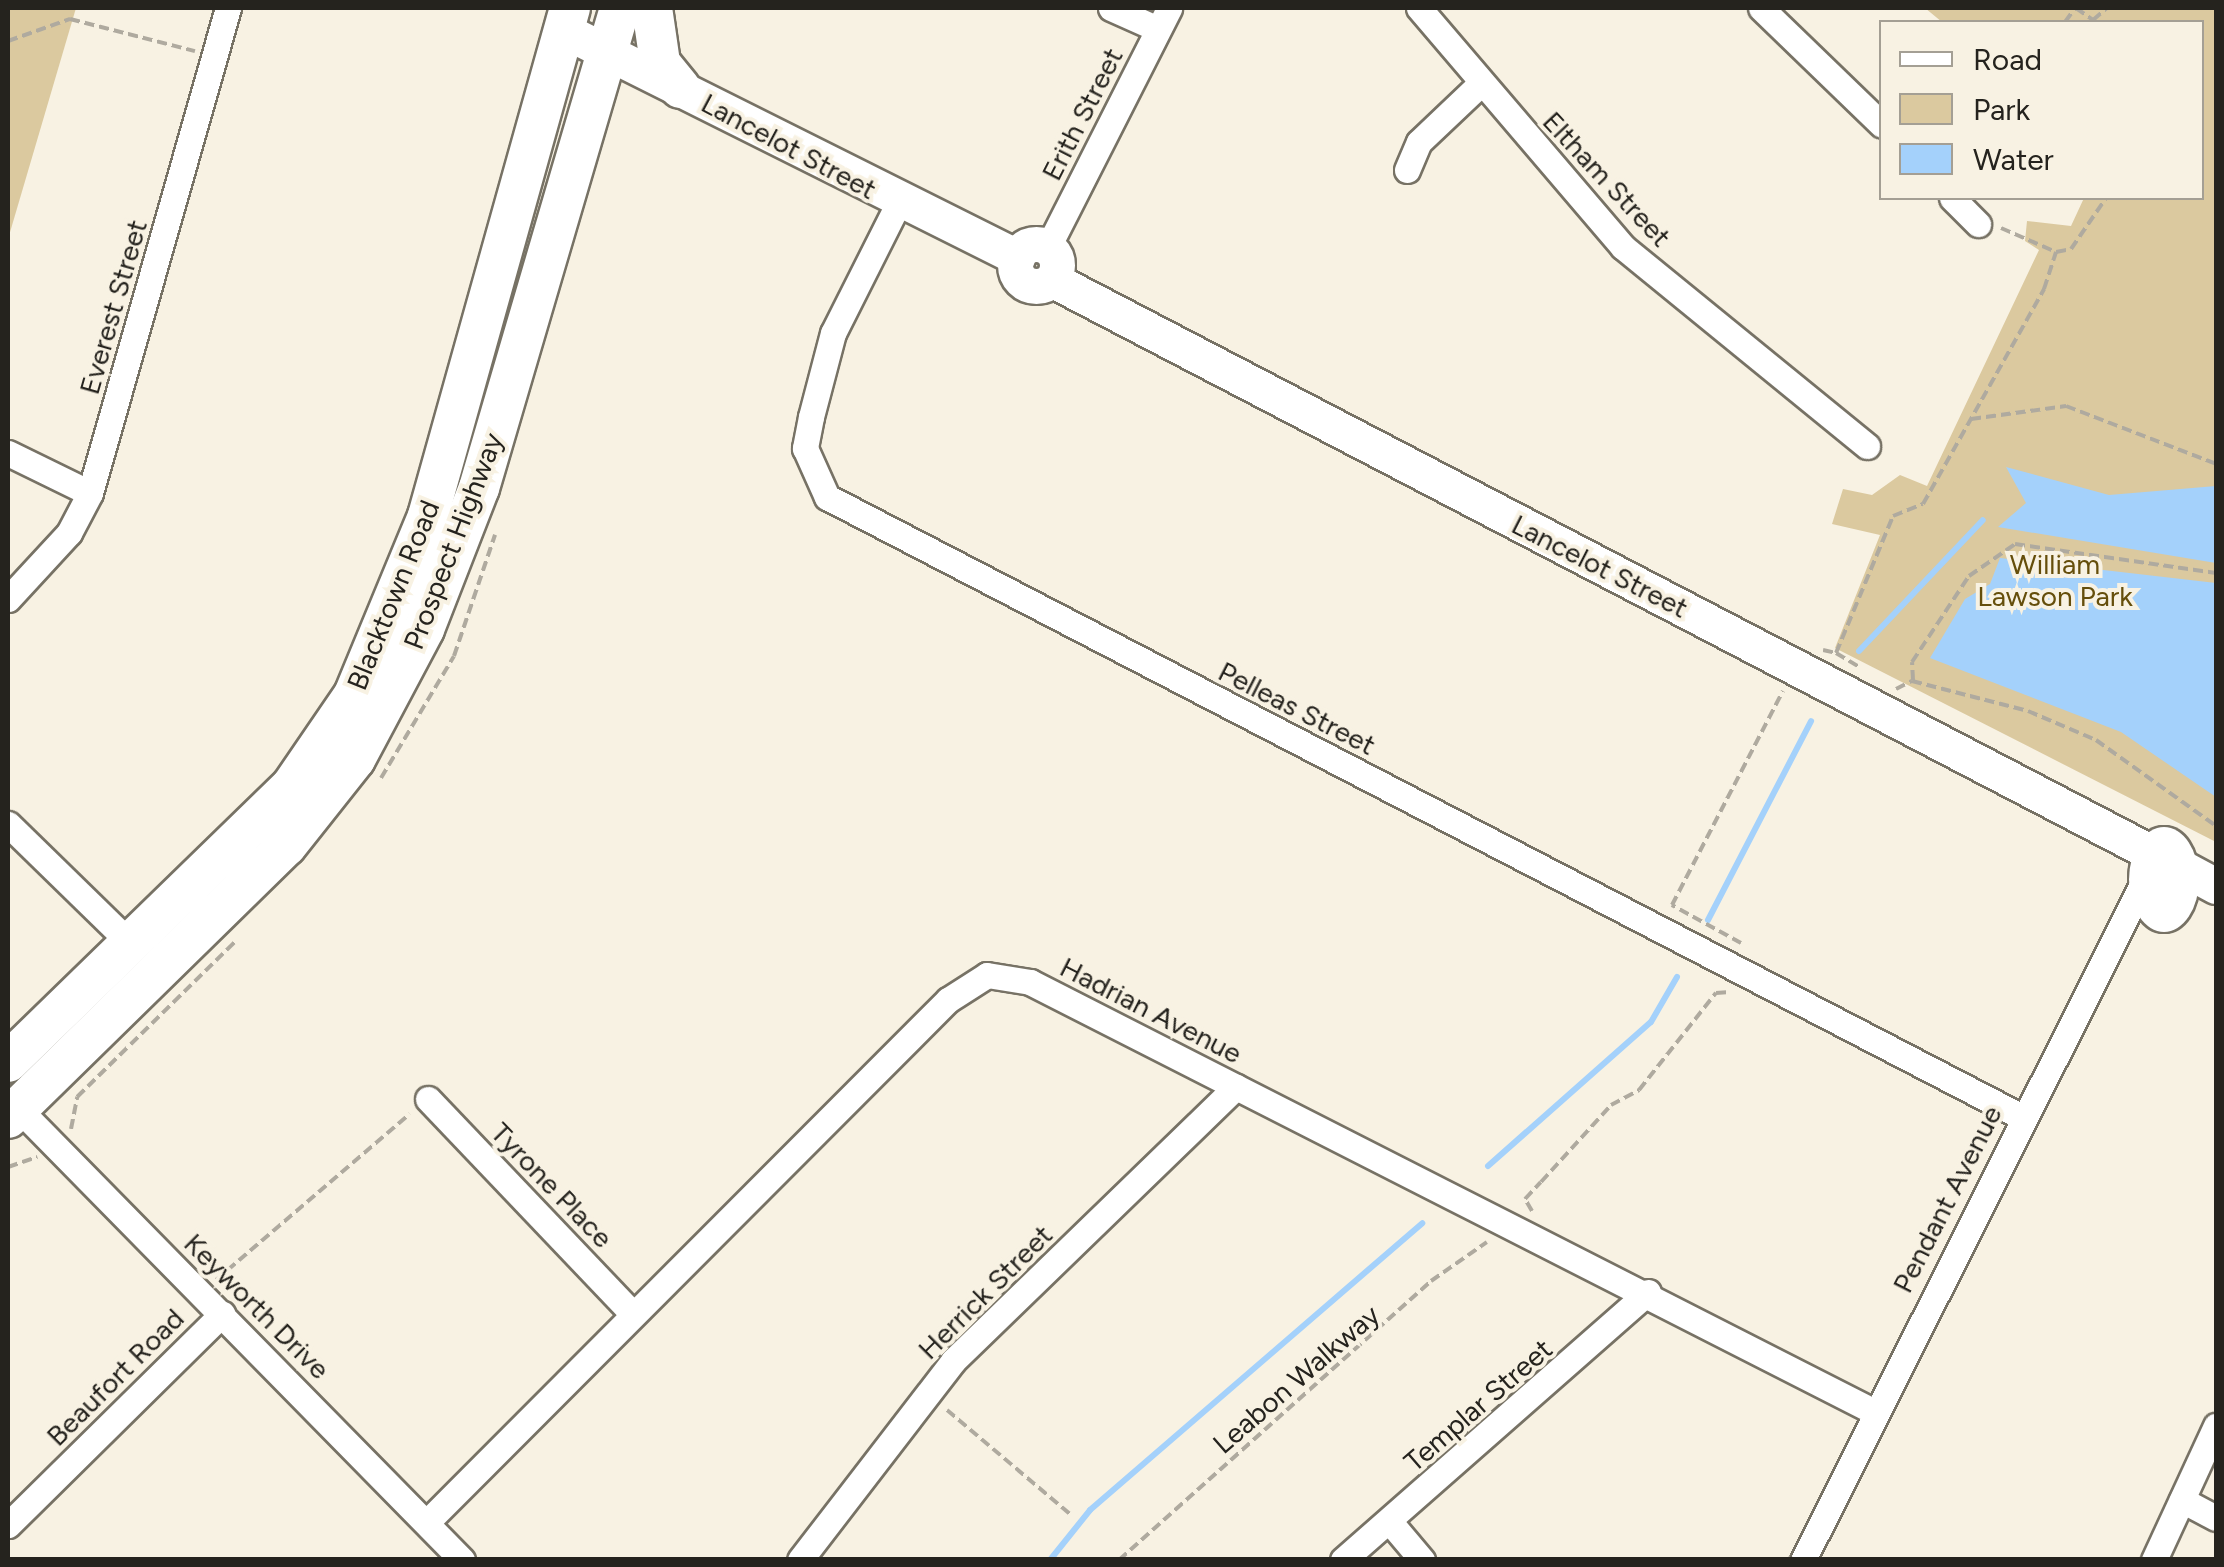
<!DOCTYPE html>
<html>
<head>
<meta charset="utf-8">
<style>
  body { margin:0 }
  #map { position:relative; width:2224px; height:1567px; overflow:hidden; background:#f8f2e3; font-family:Figtree,sans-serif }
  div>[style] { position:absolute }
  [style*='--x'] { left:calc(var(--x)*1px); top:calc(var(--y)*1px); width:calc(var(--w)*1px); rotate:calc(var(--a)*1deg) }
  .green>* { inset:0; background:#dbc99f }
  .water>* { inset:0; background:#a4d1fb }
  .stream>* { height:6px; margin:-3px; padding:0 3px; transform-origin:3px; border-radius:3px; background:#a4d1fb }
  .path>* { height:4px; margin-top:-2px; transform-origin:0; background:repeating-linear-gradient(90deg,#afaa9f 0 10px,transparent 0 15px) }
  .roads { filter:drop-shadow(2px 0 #777265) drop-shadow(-2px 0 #777265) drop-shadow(0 2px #777265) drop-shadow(0 -2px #777265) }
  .street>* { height:25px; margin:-12.5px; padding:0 12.5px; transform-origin:12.5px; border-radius:12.5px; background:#fff }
  .secondary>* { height:35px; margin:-17.5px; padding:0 17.5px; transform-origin:17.5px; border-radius:17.5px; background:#fff }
  .secondary>.ring { margin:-17.5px; padding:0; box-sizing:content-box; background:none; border:35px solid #fff; border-radius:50% }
  .primary>* { height:40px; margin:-20px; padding:0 20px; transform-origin:20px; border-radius:20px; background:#fff }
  span { translate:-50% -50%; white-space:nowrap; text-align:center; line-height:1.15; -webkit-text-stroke:8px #f8f2e3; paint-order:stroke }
  .street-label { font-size:28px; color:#25231e }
  .park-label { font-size:28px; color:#654e0b }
  .frame { position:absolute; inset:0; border:10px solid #25231e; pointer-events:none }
  .legend { position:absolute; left:1879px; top:20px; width:325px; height:180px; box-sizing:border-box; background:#f8f2e3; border:2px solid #a49f94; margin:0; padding:12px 18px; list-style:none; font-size:30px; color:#25231e }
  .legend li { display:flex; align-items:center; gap:20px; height:50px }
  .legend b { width:50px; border:2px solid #a49f94 }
</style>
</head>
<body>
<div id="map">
  <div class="green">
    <div style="clip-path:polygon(8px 8px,76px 8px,8px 239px)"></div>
    <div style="clip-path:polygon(1925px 8px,2216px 8px,2216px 842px,1835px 648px,1880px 535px,1832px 524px,1843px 489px,1872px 495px,1900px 475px,1927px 486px,2039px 250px,2025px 241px,2027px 221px,2071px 226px,2084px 198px,2202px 198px,2202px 22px,1942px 22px)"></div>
  </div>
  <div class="water">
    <div style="clip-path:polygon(2006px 467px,2109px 495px,2216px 486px,2216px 563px,1998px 527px,2026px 503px)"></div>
    <div style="clip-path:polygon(2000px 558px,2216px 583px,2216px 797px,2121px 732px,1930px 658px,1965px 599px,1990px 584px)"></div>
  </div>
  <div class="stream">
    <div style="--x:1859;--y:651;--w:180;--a:-46.6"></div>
    <div style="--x:1708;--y:920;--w:224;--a:-62.6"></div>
    <div style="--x:1488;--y:1166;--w:217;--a:-41.5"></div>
    <div style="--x:1651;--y:1022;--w:52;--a:-60"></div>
    <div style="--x:1050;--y:1560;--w:64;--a:-51.3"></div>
    <div style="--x:1090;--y:1510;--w:439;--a:-40.8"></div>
  </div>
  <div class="path">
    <div style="--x:2076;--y:8;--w:21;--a:35"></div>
    <div style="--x:2093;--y:20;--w:18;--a:-41"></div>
    <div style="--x:2065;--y:22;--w:17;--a:-54"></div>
    <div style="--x:8;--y:41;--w:66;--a:-19.5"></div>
    <div style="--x:70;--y:19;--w:129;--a:14.4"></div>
    <div style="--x:2001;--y:228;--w:60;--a:23.6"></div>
    <div style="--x:2056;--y:252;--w:15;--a:-11"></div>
    <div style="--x:2071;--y:249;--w:62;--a:-55.5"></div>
    <div style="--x:1971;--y:419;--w:96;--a:-7.8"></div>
    <div style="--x:2066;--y:406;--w:161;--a:21.1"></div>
    <div style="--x:1823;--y:650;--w:13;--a:13"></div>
    <div style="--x:1836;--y:653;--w:148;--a:-67.4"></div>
    <div style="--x:1893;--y:516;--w:32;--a:-22"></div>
    <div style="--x:1923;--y:504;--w:247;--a:-60.6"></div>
    <div style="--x:2044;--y:289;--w:39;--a:-72"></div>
    <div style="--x:1836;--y:653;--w:26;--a:31"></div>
    <div style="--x:1913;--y:680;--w:18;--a:-93"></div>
    <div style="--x:1912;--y:662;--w:103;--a:-56.5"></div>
    <div style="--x:1969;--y:576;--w:56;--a:-34.8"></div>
    <div style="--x:2015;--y:544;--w:203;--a:8.2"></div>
    <div style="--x:1896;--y:689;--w:18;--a:-27"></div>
    <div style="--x:1912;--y:681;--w:120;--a:14.5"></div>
    <div style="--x:2028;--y:711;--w:74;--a:23.1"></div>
    <div style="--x:2096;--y:740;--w:148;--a:35.6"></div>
    <div style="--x:381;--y:778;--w:142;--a:-59.1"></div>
    <div style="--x:454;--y:656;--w:128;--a:-71.3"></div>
    <div style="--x:1741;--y:943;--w:79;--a:-151.2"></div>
    <div style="--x:1672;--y:905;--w:241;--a:-62.6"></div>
    <div style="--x:71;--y:1129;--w:33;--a:-79"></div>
    <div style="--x:77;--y:1097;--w:221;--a:-44.5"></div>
    <div style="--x:8;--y:1167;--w:31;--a:-19"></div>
    <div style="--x:1532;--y:1211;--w:14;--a:-120"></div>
    <div style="--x:1525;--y:1199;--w:23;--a:-47"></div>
    <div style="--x:1541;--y:1182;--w:104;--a:-47.7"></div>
    <div style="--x:1611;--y:1105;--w:32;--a:-28"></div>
    <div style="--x:1639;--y:1090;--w:124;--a:-51.6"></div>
    <div style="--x:1716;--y:993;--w:14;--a:-4"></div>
    <div style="--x:216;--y:1280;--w:255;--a:-40.6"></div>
    <div style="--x:947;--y:1410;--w:161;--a:40.2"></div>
    <div style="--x:1119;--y:1560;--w:419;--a:-41.8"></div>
    <div style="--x:1431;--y:1281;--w:68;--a:-34.9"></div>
  </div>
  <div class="roads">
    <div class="street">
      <div style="--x:1111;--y:8;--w:51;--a:24.1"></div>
      <div style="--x:1419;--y:8;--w:314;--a:49.5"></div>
      <div style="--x:1623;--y:247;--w:315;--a:39.2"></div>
      <div style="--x:1761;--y:8;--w:168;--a:44"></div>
      <div style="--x:1407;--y:170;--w:30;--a:-67"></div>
      <div style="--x:1419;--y:142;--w:83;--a:-43.5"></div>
      <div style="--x:1952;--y:198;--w:37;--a:45"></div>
      <div style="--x:898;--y:204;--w:144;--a:116.7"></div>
      <div style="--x:833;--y:333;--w:87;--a:104.7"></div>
      <div style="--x:811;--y:417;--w:32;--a:101"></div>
      <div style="--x:805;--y:448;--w:54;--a:65.8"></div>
      <div style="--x:827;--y:497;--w:1346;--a:27.42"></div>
      <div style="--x:1048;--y:247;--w:268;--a:-63.1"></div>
      <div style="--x:8;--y:453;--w:91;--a:26"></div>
      <div style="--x:8;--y:599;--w:90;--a:-47.3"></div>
      <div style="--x:69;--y:533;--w:45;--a:-62.3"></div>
      <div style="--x:90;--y:493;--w:504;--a:-74.12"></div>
      <div style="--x:8;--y:824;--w:173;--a:44.3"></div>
      <div style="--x:428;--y:1099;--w:294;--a:46.4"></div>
      <div style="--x:10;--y:1100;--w:645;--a:45.5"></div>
      <div style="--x:2182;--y:1500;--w:38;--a:28"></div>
      <div style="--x:429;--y:1520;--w:735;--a:-45.06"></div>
      <div style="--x:948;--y:1000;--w:46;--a:-32.7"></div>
      <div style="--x:987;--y:975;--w:44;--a:9.2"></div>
      <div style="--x:1030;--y:982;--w:946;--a:26.97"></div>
      <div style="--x:1390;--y:1522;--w:50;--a:49.9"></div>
      <div style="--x:8;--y:1525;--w:301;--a:-44.6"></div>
      <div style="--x:800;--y:1560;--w:251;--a:-52.4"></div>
      <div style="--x:953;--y:1361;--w:394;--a:-44.1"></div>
      <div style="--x:1343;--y:1560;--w:406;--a:-41.3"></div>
      <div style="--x:1803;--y:1560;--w:773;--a:-63.34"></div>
      <div style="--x:2154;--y:1560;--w:148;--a:-65.2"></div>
    </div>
    <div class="secondary">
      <div style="--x:563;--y:30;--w:508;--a:26.57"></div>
      <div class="ring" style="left:1015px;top:244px;width:7px;height:7px"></div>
      <div style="--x:1053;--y:280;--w:1235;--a:27.54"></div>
      <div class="ring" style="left:2146px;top:844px;width:-5px;height:-5px"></div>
      <div style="--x:2175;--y:864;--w:47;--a:28.2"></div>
    </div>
    <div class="primary">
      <div style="--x:652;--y:8;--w:56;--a:81.7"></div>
      <div style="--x:660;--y:63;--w:32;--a:51"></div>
      <div style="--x:8;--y:1062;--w:395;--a:-44.2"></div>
      <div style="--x:291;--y:787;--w:112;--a:-55.6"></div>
      <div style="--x:354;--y:695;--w:194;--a:-67.5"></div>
      <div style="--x:428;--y:516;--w:527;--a:-74.38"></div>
      <div style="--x:8;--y:1118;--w:389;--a:-44.4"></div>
      <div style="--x:286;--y:846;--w:111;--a:-51.6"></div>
      <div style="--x:355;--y:759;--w:147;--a:-62"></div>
      <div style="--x:424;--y:629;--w:151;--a:-68.7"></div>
      <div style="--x:479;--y:488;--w:500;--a:-73.63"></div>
    </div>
  </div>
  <div class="street-label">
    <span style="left:1082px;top:114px;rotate:-63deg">Erith Street</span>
    <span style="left:789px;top:146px;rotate:28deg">Lancelot Street</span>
    <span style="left:1607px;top:179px;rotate:47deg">Eltham Street</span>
    <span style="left:113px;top:307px;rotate:-74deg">Everest Street</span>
    <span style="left:453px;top:541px;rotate:-69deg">Prospect Highway</span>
    <span style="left:1600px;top:566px;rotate:27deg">Lancelot Street</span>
    <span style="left:393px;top:595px;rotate:-68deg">Blacktown Road</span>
    <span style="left:1297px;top:708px;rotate:27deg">Pelleas Street</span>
    <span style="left:1151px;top:1010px;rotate:27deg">Hadrian Avenue</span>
    <span style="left:552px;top:1185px;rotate:46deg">Tyrone Place</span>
    <span style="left:1947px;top:1199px;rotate:-63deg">Pendant Avenue</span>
    <span style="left:985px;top:1292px;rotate:-45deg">Herrick Street</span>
    <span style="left:257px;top:1306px;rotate:45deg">Keyworth Drive</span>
    <span style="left:115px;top:1377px;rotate:-45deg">Beaufort Road</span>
    <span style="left:1296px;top:1379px;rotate:-41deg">Leabon Walkway</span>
    <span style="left:1478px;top:1405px;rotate:-41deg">Templar Street</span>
  </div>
  <div class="park-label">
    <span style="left:2055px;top:580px">William<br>Lawson Park</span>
  </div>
  <div class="frame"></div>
  <ul class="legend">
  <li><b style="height:12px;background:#fff"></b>Road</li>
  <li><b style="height:28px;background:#dbc99f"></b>Park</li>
  <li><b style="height:28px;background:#a4d1fb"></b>Water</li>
  </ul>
</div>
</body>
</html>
